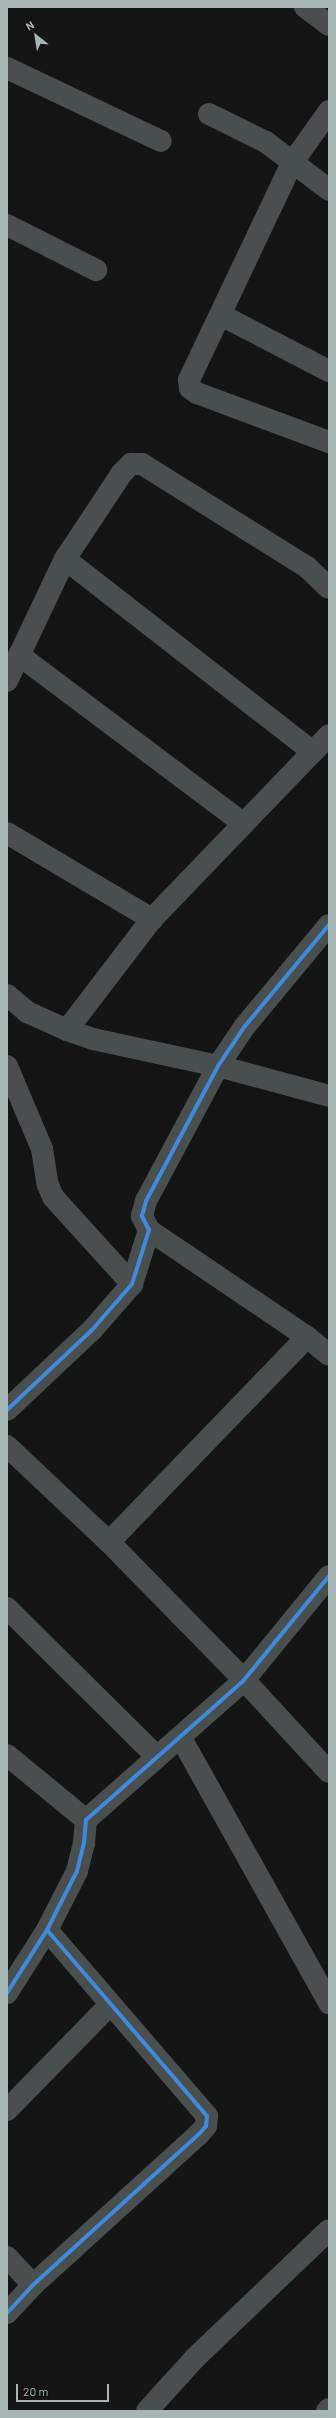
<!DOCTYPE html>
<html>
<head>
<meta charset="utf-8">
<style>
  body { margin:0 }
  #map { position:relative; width:336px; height:2418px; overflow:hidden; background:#151515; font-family:Barlow,sans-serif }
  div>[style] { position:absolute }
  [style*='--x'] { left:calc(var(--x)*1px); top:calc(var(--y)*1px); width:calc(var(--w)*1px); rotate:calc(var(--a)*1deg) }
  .minor>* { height:22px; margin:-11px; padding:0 11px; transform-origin:11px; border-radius:11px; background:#494e4e }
  .cycleway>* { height:4px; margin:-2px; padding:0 2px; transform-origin:2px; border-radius:2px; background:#408adc }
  span { translate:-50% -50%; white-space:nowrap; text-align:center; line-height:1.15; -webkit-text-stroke:4px #0f1111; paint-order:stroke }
  .frame { position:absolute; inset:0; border:8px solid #a6b6b5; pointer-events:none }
  .north { position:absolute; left:16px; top:16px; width:40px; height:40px; -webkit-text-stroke:3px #0f1111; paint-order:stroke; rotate:330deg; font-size:11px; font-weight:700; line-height:16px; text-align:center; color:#a6b6b5 }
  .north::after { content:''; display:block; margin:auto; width:14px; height:18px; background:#a6b6b5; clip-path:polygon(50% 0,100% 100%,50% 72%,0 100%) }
  .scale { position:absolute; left:16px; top:2384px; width:93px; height:18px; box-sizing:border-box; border:2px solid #a6b6b5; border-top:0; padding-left:5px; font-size:12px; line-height:14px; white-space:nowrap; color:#a6b6b5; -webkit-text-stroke:3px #0f1111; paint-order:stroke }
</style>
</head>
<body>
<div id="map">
  <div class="minor">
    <div style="--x:305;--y:7;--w:30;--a:37"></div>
    <div style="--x:7;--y:68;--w:170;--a:25.4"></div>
    <div style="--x:329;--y:111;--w:64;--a:125.4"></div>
    <div style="--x:292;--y:163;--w:240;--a:115.4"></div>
    <div style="--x:189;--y:380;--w:8;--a:83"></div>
    <div style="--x:190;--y:388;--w:9;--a:36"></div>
    <div style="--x:197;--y:393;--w:141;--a:20.4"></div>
    <div style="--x:209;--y:114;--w:64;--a:26.2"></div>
    <div style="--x:266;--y:142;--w:79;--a:37.3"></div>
    <div style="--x:7;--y:225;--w:100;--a:26.8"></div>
    <div style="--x:221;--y:315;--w:122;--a:27.4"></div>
    <div style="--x:65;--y:559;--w:314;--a:37.9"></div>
    <div style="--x:19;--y:655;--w:281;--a:36.9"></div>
    <div style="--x:7;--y:681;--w:135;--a:-64.6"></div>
    <div style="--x:65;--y:559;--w:103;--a:-56.5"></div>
    <div style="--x:122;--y:473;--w:13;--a:-45"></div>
    <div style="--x:131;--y:464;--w:11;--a:0"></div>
    <div style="--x:142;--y:464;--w:195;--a:32"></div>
    <div style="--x:307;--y:567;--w:30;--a:44"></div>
    <div style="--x:7;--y:833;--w:169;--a:30.7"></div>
    <div style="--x:7;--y:995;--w:26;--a:40"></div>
    <div style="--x:27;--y:1012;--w:44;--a:24.2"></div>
    <div style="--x:67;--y:1030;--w:28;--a:19"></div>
    <div style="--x:93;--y:1039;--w:128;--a:12.2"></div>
    <div style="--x:218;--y:1066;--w:115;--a:15.1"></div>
    <div style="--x:67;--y:1030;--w:140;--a:-52.6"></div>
    <div style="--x:152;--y:919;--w:255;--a:-46.1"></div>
    <div style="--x:7;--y:1066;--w:90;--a:67.1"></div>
    <div style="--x:42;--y:1149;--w:36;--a:81"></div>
    <div style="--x:48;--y:1185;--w:13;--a:67"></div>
    <div style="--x:53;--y:1197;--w:118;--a:47.8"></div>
    <div style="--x:149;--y:1230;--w:191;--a:34.1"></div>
    <div style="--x:307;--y:1337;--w:28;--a:39"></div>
    <div style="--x:7;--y:1410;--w:117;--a:-43.3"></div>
    <div style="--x:92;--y:1330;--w:61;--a:-49"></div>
    <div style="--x:132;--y:1284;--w:57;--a:-72.5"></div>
    <div style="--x:149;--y:1230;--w:16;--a:-117"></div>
    <div style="--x:142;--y:1216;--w:16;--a:-75"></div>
    <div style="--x:146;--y:1201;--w:153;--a:-61.9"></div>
    <div style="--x:218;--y:1066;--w:48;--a:-56"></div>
    <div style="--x:245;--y:1026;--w:131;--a:-50.3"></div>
    <div style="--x:7;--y:1446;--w:140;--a:43.3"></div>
    <div style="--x:109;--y:1542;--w:193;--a:45.6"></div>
    <div style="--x:244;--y:1680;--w:125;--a:47.3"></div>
    <div style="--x:109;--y:1542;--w:285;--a:-46"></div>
    <div style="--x:7;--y:1608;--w:211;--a:44.8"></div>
    <div style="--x:181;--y:1738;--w:304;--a:60.8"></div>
    <div style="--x:7;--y:1755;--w:102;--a:39.4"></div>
    <div style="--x:7;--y:1993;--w:75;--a:-57.6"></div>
    <div style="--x:47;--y:1930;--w:66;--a:-63"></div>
    <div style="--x:77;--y:1871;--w:29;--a:-76"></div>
    <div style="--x:84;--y:1843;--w:23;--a:-85"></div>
    <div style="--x:86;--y:1820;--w:211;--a:-41.5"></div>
    <div style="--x:244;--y:1680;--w:134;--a:-50.7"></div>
    <div style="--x:7;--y:2110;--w:147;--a:-45.6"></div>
    <div style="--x:7;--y:2257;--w:38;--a:47"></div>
    <div style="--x:7;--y:2313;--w:38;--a:-47"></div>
    <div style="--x:33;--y:2285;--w:224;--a:-42.3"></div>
    <div style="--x:199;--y:2134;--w:11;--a:-49"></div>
    <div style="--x:206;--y:2126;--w:10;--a:-84"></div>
    <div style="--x:207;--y:2116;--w:245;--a:-130.7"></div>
    <div style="--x:147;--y:2411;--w:72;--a:-47.8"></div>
    <div style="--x:195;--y:2358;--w:185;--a:-43.7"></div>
    <div style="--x:327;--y:2411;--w:3;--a:-45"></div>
  </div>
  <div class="cycleway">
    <div style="--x:7;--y:1410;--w:117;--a:-43.3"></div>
    <div style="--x:92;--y:1330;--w:61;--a:-49"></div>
    <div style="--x:132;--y:1284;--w:57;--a:-72.5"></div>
    <div style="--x:149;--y:1230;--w:16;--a:-117"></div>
    <div style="--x:142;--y:1216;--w:16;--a:-75"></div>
    <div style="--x:146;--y:1201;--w:153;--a:-61.9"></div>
    <div style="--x:218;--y:1066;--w:48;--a:-56"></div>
    <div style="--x:245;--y:1026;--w:131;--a:-50.3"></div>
    <div style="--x:7;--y:1993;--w:75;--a:-57.6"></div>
    <div style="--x:47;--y:1930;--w:66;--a:-63"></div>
    <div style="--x:77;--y:1871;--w:29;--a:-76"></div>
    <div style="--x:84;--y:1843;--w:23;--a:-85"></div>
    <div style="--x:86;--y:1820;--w:211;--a:-41.5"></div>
    <div style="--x:244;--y:1680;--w:134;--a:-50.7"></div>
    <div style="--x:7;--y:2313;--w:38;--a:-47"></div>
    <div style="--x:33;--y:2285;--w:224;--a:-42.3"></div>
    <div style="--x:199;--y:2134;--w:11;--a:-49"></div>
    <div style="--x:206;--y:2126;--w:10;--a:-84"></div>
    <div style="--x:207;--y:2116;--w:245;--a:-130.7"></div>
  </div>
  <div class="frame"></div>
  <div class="north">N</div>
  <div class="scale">20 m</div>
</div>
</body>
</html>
